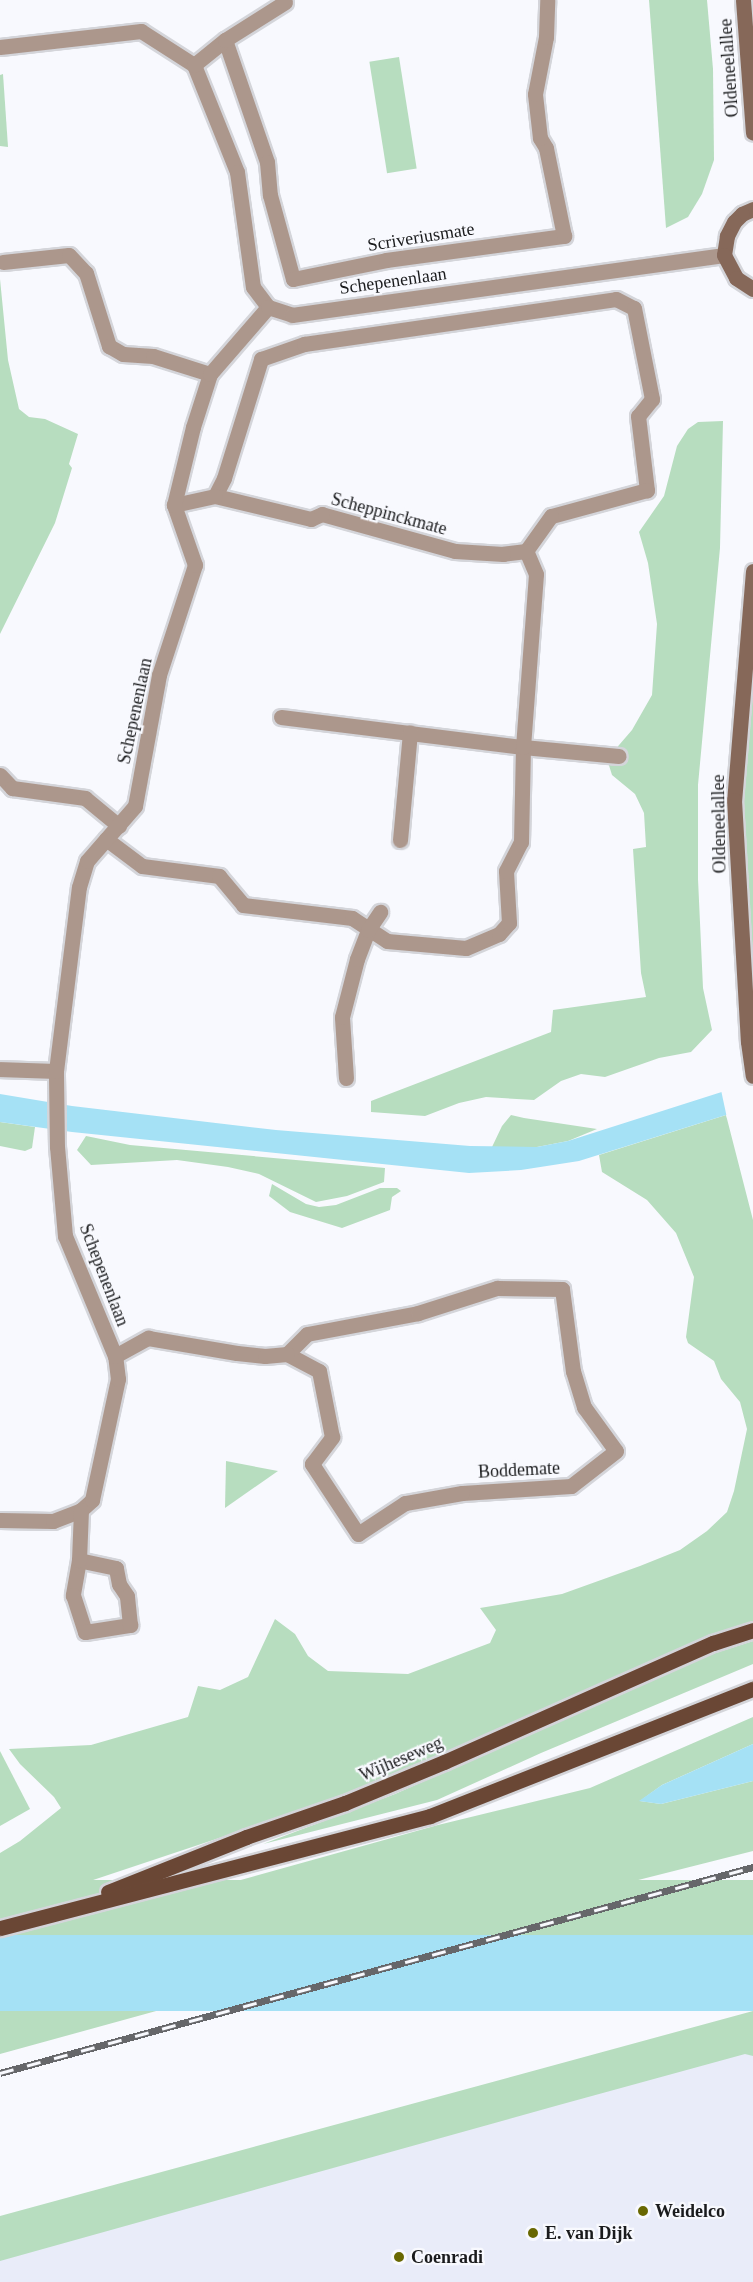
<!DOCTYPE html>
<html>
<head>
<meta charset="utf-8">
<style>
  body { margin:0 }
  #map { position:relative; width:753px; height:2282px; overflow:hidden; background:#f8f9fe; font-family:"Times New Roman",serif }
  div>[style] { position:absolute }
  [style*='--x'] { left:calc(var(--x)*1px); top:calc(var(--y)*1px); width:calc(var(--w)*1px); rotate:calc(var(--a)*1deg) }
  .built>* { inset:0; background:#e9ecf9 }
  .green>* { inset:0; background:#b7ddbf; transform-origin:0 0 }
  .water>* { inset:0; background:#a5e1f5; transform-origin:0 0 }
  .pier>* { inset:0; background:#f8f9fe }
  .roads { filter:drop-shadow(2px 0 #d4d5da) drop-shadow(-2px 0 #d4d5da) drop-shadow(0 2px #d4d5da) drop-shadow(0 -2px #d4d5da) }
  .street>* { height:15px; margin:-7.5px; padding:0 7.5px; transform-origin:7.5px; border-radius:7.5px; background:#ac978c }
  .secondary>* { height:15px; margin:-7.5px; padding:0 7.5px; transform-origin:7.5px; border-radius:7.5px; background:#866859 }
  .primary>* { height:15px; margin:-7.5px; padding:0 7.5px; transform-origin:7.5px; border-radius:7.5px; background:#6a4735 }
  .rail>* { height:7px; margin-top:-3.5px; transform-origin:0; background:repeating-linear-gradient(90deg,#f8f9fe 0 14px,#66676a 0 28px); box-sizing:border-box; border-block:2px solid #66676a }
  .dots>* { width:16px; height:16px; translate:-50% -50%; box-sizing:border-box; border:3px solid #f8f9fe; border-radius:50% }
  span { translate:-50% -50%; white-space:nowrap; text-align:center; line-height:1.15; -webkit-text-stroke:4.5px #f8f9fe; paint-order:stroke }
  .street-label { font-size:18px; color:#1a1b1d }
  .poi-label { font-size:18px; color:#1a1b1d; font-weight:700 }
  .left { translate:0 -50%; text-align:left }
</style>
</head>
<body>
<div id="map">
  <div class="built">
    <div style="clip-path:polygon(753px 2040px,753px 2282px,0 2282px,0 2257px)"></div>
  </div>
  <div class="green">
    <div style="clip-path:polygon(649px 0,707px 0,713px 69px,714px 160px,702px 194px,688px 217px,666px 228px)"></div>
    <div style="left:399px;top:57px;width:113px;height:30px;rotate:81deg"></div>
    <div style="clip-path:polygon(3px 74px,8px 147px,0 146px,0 75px)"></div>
    <div style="clip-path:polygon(0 279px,8px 360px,19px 409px,29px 417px,45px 419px,78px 434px,69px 464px,72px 468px,55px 523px,0 634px)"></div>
    <div style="clip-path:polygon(723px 421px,720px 548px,698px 785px,698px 879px,703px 988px,712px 1030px,691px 1052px,659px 1058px,605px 1077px,581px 1074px,561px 1081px,534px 1100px,486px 1097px,459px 1103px,425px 1116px,371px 1112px,371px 1101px,551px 1032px,553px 1010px,646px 997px,641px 973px,633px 849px,646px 847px,644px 813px,635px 794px,612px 775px,607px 759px,632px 730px,652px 695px,657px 624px,648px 563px,639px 532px,664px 496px,677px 446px,688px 429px,698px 422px)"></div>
    <div style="clip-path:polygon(753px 653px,753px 1010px,743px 902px,743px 807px)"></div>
    <div style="clip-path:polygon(511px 1115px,524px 1118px,597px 1129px,568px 1141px,537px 1147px,492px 1147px,502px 1126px)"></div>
    <div style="clip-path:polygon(726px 1115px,753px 1220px,753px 1621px,697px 1641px,388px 1778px,258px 1825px,0 1911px,0 1853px,20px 1841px,61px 1808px,54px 1797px,20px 1764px,9px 1749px,91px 1745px,188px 1717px,198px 1686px,220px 1690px,248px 1677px,275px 1619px,295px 1634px,308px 1656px,328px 1671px,408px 1674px,490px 1643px,496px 1630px,480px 1608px,562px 1594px,640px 1566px,680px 1550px,707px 1531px,727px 1512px,734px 1491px,747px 1429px,740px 1402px,721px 1379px,714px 1361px,688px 1343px,686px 1337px,694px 1277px,676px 1233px,647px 1200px,602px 1172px,599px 1155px)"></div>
    <div style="clip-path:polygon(0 1122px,35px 1127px,32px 1148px,25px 1151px,0 1146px)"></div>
    <div style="clip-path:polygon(86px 1136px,130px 1145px,385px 1168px,384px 1182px,347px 1196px,316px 1202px,259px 1174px,228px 1167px,177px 1160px,91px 1165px,77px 1150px)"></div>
    <div style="clip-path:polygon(272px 1184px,306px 1204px,319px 1207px,336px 1205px,380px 1188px,397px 1188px,401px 1191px,392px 1197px,390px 1210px,342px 1228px,290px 1212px,269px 1196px)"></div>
    <div style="clip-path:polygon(226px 1461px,278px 1471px,225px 1508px)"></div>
    <div style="clip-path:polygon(753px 1641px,753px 1664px,541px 1753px,437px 1800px,263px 1844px,395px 1794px,703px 1657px)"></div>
    <div style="clip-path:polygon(753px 1717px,753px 1744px,662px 1785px,640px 1801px,661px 1804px,753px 1781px,753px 1851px,567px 1898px,0 2054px,0 1947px,438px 1825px,590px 1788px)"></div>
    <div style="clip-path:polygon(0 1751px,30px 1809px,0 1826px)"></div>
    <div style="left:753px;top:1880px;width:55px;height:780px;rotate:90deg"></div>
    <div style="clip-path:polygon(753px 2011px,753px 2056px,745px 2054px,559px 2105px,0 2261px,0 2216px)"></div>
  </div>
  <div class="water">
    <div style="clip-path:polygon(753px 1082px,745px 1109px,579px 1161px,521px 1170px,469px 1173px,72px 1132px,0 1122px,0 1094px,72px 1106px,276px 1130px,470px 1146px,537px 1147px,568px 1141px)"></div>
    <div style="clip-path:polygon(753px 1744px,753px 1781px,661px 1804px,639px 1801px,662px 1785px)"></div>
    <div style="left:753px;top:1935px;width:76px;height:781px;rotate:90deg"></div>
  </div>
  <div class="pier">
    <div style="clip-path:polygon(753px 1079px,753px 1109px,727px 1118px,721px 1090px)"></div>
  </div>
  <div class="roads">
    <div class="street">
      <div style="--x:225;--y:40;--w:129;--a:71"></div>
      <div style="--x:267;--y:162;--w:33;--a:85"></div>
      <div style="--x:270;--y:195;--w:87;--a:74.7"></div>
      <div style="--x:293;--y:279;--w:95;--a:-11.5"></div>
      <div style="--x:386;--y:260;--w:180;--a:-7.7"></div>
      <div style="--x:564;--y:236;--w:90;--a:-101.6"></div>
      <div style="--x:546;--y:148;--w:12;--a:-121"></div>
      <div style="--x:540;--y:138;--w:44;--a:-96.5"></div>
      <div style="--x:535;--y:94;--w:58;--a:-79.1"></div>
      <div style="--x:546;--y:37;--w:37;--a:-88"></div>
      <div style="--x:0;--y:47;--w:142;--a:-6.5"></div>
      <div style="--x:141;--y:31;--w:63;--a:32.7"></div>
      <div style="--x:194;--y:65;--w:115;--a:68.1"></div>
      <div style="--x:237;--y:172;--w:116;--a:82.1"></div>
      <div style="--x:253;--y:287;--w:25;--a:53"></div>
      <div style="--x:194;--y:65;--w:40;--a:-39"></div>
      <div style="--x:225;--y:40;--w:71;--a:-32.3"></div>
      <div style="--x:3;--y:262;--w:66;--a:-6.1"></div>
      <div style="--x:69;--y:255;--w:25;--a:47"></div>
      <div style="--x:86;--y:273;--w:77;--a:72.5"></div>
      <div style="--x:109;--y:346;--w:16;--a:30"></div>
      <div style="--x:123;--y:354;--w:30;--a:4"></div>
      <div style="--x:153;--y:356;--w:60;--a:17.5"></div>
      <div style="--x:215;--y:496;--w:20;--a:-63"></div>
      <div style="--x:224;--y:478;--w:125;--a:-72.7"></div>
      <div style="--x:261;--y:359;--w:46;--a:-19.2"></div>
      <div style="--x:304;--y:344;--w:315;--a:-8.2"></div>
      <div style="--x:616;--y:299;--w:20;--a:27"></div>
      <div style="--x:634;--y:308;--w:93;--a:78.8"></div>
      <div style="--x:652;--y:399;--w:22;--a:129"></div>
      <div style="--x:638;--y:416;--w:75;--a:83.1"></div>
      <div style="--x:647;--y:490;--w:99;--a:164.8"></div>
      <div style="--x:551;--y:516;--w:43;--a:125.5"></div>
      <div style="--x:281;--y:717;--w:244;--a:7.1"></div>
      <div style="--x:523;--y:747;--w:96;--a:5.4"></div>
      <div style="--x:0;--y:775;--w:18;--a:47"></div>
      <div style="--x:12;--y:788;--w:74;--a:7.8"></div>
      <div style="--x:85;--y:798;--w:44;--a:39.5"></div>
      <div style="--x:106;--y:839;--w:45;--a:36.9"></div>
      <div style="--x:142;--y:866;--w:78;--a:7.4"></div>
      <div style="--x:219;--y:876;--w:38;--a:50"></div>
      <div style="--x:243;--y:905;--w:110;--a:6.8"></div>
      <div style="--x:352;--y:918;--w:42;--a:33.3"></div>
      <div style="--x:387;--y:941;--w:79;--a:5.1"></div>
      <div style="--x:466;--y:948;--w:36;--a:-23"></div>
      <div style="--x:499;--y:934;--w:15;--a:-48"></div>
      <div style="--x:509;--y:923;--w:52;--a:-93.3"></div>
      <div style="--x:506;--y:871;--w:33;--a:-63"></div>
      <div style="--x:521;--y:842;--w:95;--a:-88.8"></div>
      <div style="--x:523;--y:747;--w:173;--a:-85.7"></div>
      <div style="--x:536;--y:574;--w:25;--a:-113"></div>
      <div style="--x:526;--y:551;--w:23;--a:173"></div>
      <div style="--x:503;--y:554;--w:48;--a:-176.4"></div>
      <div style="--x:455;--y:551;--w:138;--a:-164.5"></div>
      <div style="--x:322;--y:514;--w:12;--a:156"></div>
      <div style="--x:311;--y:519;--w:99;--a:-166.5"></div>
      <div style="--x:215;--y:496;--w:42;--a:167.6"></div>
      <div style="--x:400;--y:840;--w:108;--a:-84.7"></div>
      <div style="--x:0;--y:1069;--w:56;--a:2"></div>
      <div style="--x:346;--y:1078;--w:61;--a:-93.8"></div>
      <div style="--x:342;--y:1017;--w:60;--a:-75.5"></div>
      <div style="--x:357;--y:959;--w:31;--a:-69"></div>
      <div style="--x:368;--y:930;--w:22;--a:-56"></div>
      <div style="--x:497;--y:1288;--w:65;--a:0.9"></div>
      <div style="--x:562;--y:1289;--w:83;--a:82.4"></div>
      <div style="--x:573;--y:1371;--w:38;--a:73"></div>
      <div style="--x:584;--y:1407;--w:54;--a:54"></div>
      <div style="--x:616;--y:1451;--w:57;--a:142.1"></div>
      <div style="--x:571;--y:1486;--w:109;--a:176.3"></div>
      <div style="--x:462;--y:1493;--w:58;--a:170"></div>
      <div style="--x:405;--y:1503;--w:56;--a:146.6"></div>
      <div style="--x:358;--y:1534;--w:84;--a:-123.3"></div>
      <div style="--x:312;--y:1464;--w:34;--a:-53"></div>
      <div style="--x:332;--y:1437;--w:67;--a:-101.1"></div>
      <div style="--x:319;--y:1371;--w:36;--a:-152"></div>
      <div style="--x:287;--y:1354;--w:28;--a:-45"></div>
      <div style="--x:307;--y:1334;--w:113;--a:-10.7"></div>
      <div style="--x:418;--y:1313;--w:83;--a:-17.6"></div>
      <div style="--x:115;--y:1356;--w:38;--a:-29"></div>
      <div style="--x:148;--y:1338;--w:90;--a:9.6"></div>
      <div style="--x:237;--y:1353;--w:28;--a:6"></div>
      <div style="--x:265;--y:1356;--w:22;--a:-5"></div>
      <div style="--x:0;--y:1520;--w:53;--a:1.1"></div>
      <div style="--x:53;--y:1521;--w:30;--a:-21"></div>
      <div style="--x:81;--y:1510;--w:15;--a:-42"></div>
      <div style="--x:92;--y:1500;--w:124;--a:-77.9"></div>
      <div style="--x:118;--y:1379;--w:23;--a:-97"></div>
      <div style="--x:115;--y:1356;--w:130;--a:-112.6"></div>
      <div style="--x:65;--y:1236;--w:89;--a:-95.1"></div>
      <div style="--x:57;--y:1147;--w:76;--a:-90.8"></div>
      <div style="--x:56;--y:1071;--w:185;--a:-82.9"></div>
      <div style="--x:79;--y:887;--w:27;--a:-73"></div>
      <div style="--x:87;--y:861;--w:73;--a:-48.9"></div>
      <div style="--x:135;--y:806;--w:133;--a:-79.6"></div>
      <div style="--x:159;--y:675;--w:116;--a:-71.9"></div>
      <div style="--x:195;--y:565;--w:64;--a:-109.3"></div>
      <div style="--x:174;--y:505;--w:80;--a:-76.3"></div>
      <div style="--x:193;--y:427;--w:56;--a:-72.2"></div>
      <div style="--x:210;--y:374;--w:89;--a:-49.1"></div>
      <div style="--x:268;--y:307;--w:25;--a:18"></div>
      <div style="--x:292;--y:315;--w:436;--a:-7.9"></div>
      <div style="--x:79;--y:1560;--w:36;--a:100"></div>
      <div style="--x:73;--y:1595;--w:39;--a:72"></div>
      <div style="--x:85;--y:1632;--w:46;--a:-8.8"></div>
      <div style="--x:130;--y:1625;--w:29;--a:-96"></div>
      <div style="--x:127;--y:1596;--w:14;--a:-124"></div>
      <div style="--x:119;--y:1584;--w:16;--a:-101"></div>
      <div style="--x:116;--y:1568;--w:38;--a:-168"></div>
      <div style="--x:79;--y:1560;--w:50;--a:-87.7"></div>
    </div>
    <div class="secondary">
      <div style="--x:743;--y:0;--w:133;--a:85.7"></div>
      <div style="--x:753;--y:209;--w:12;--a:156"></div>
      <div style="--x:742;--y:214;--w:11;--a:135"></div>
      <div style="--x:734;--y:222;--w:16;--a:117"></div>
      <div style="--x:727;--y:236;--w:19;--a:99"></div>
      <div style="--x:724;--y:255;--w:26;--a:62"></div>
      <div style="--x:736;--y:278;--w:20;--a:33"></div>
      <div style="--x:753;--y:571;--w:230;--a:94.7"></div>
      <div style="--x:734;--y:800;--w:242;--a:86.7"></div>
      <div style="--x:748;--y:1042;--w:34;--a:82"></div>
    </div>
    <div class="primary">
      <div style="--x:108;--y:1892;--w:149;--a:-21.7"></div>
      <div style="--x:246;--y:1837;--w:105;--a:-19"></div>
      <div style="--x:345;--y:1803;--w:107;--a:-22.5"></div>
      <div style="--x:444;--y:1762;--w:294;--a:-23.9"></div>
      <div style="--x:713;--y:1643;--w:42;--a:-18"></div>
      <div style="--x:0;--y:1928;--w:444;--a:-14.6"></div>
      <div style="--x:430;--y:1816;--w:347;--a:-21.5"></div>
    </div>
  </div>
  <div class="rail">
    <div style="--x:0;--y:2073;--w:781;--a:-15.3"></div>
  </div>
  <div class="dots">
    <div style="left:643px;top:2211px;background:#696802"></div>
    <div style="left:533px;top:2233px;background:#696802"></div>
    <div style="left:399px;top:2257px;background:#696802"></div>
  </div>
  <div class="street-label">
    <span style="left:729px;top:68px;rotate:-94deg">Oldeneelallee</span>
    <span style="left:421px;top:237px;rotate:-9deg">Scriveriusmate</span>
    <span style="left:393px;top:281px;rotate:-8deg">Schepenenlaan</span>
    <span style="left:389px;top:514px;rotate:15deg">Scheppinckmate</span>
    <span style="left:135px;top:711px;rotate:-78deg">Schepenenlaan</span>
    <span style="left:719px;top:824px;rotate:-91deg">Oldeneelallee</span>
    <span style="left:104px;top:1275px;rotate:69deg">Schepenenlaan</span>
    <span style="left:519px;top:1470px;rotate:-3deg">Boddemate</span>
    <span style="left:401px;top:1759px;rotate:-23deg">Wijheseweg</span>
  </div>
  <div class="poi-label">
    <span class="left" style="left:655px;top:2211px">Weidelco</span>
    <span class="left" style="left:545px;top:2233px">E. van Dijk</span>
    <span class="left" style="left:411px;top:2257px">Coenradi</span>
  </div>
</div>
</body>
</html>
